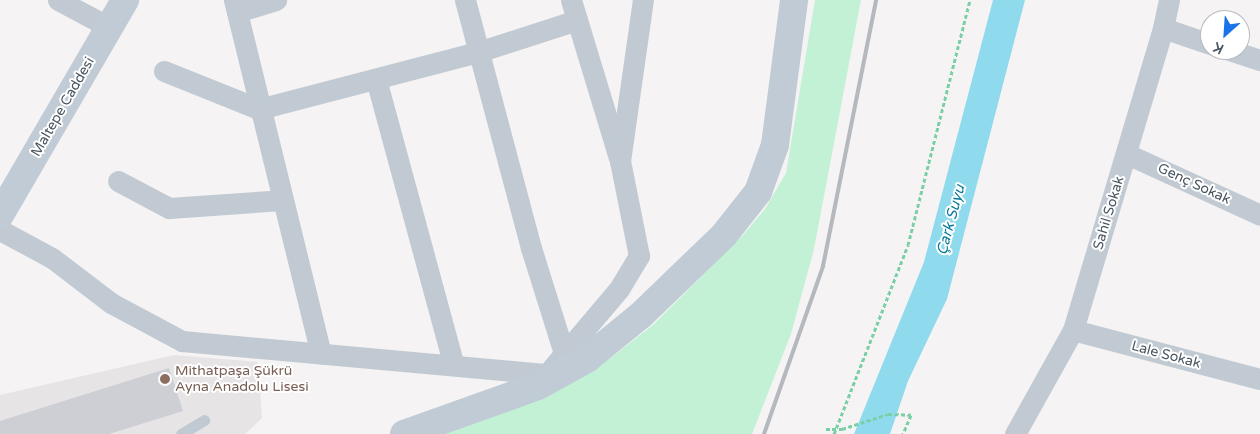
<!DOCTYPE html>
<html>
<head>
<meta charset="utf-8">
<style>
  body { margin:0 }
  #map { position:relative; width:1260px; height:434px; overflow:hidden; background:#f5f3f3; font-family:"Varela Round",sans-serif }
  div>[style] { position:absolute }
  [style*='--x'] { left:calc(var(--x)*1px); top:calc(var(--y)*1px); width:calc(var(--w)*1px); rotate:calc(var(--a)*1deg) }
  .education>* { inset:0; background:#e6e4e5 }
  .green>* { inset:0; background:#c3f1d5 }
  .water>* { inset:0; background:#90daee }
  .building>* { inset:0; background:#cdcfd5 }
  .path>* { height:3px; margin-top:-1.5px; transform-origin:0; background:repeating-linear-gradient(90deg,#7ad0a6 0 4px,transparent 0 6.5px) }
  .lane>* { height:11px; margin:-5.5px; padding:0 5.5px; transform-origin:5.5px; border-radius:5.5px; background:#c1cad2 }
  .street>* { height:21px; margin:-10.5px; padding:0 10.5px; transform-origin:10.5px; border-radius:10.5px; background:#c1cad2 }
  .secondary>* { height:28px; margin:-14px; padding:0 14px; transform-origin:14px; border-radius:14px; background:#c1cbd6 }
  .rail>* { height:4px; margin:-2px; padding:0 2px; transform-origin:2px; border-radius:2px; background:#b5b8bd }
  .dots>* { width:14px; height:14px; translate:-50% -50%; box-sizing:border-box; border:2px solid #fff; border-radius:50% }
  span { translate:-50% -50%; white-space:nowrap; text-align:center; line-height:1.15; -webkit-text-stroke:4px #fff; paint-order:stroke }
  .street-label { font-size:14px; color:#4a5661 }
  .education-label { font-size:14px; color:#785e54 }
  .left { translate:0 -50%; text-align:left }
  .water-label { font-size:15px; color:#0c7c9b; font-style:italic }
  .north { position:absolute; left:1200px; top:10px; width:50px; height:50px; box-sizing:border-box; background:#fff; border:1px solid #b7bbc0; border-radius:50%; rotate:206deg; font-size:14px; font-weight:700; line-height:20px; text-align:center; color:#4a5661 }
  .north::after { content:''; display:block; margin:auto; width:18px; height:22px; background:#1a73e8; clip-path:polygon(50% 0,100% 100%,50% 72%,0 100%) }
</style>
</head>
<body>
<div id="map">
  <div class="education">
    <div style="clip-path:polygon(174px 355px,258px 362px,262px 418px,245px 434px,0 434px,0 395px)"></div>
  </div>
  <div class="green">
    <div style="clip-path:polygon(815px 0,861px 0,814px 249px,791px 334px,752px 434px,425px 434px,608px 360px,653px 325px,743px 235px,765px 209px,786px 173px)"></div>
  </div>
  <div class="water">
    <div style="clip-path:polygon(993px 0,1025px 0,947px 299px,908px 381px,890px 434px,854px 434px,924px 262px)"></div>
  </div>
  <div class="building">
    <div style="clip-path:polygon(169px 368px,183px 411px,109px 434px,0 434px,0 421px)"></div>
  </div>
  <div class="path">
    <div style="--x:826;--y:429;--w:16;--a:0"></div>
    <div style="--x:842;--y:429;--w:48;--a:-18.1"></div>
    <div style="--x:888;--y:414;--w:23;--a:2"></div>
    <div style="--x:911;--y:415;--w:21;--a:113"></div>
    <div style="--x:834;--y:434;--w:203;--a:-68.6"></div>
    <div style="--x:908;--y:245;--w:253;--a:-75.8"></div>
  </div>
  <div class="lane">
    <div style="--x:181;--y:434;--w:27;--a:-31"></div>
  </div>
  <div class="street">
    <div style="--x:58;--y:0;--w:58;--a:27.9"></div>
    <div style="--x:234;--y:0;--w:364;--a:76.2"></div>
    <div style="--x:465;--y:0;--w:257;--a:75.1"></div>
    <div style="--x:531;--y:248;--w:110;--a:72.6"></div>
    <div style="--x:571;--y:0;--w:165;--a:73.1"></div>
    <div style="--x:237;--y:12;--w:41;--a:-17.1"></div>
    <div style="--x:1163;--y:28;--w:29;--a:-78"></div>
    <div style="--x:1229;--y:50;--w:33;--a:18"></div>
    <div style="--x:164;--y:71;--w:102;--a:21.8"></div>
    <div style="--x:259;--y:109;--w:226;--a:-14.6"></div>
    <div style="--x:478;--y:52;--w:104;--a:-17.9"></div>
    <div style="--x:376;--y:79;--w:294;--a:74.8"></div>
    <div style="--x:1127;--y:154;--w:146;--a:24.6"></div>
    <div style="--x:118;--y:181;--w:58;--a:27.9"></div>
    <div style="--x:169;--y:208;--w:113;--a:-4"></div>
    <div style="--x:0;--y:230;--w:59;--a:28.3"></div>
    <div style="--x:52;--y:258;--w:74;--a:37.3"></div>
    <div style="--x:111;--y:303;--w:81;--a:28.2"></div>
    <div style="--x:182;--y:341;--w:367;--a:5.2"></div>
    <div style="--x:1073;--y:330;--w:193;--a:14.7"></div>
    <div style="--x:542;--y:380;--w:119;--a:-49.8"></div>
    <div style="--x:619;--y:289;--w:39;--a:-59"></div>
    <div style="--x:639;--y:256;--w:97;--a:-101.3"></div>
    <div style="--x:620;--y:161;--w:163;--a:-81.9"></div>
    <div style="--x:1015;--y:434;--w:119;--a:-60.9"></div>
    <div style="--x:1073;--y:330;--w:315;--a:-73.4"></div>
    <div style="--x:1163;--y:28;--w:50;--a:18.8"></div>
  </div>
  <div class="secondary">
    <div style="--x:0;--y:215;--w:249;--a:-59.8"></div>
    <div style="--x:404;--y:434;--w:142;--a:-19.7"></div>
    <div style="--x:538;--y:386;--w:56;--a:-28.9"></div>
    <div style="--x:587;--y:359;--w:70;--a:-39.2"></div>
    <div style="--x:641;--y:315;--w:115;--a:-43.9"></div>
    <div style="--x:724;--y:235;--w:55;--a:-51.7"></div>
    <div style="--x:758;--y:192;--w:50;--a:-70.1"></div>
    <div style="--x:775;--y:145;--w:146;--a:-82.5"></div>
  </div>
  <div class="rail">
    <div style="--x:764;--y:434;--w:178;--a:-70.6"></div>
    <div style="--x:823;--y:266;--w:271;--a:-78.7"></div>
  </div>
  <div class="dots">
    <div style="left:165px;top:379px;background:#8d6e63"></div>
  </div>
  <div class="street-label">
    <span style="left:63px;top:107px;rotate:-60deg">Maltepe Caddesi</span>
    <span style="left:1194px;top:184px;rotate:25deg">Genç Sokak</span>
    <span style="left:1109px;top:213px;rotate:-73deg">Sahil Sokak</span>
    <span style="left:1166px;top:355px;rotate:15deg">Lale Sokak</span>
  </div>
  <div class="education-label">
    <span class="left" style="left:175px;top:379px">Mithatpaşa Şükrü<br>Ayna Anadolu Lisesi</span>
  </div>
  <div class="water-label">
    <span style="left:951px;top:220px;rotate:-75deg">Çark Suyu</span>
  </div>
  <div class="north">K</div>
</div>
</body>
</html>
